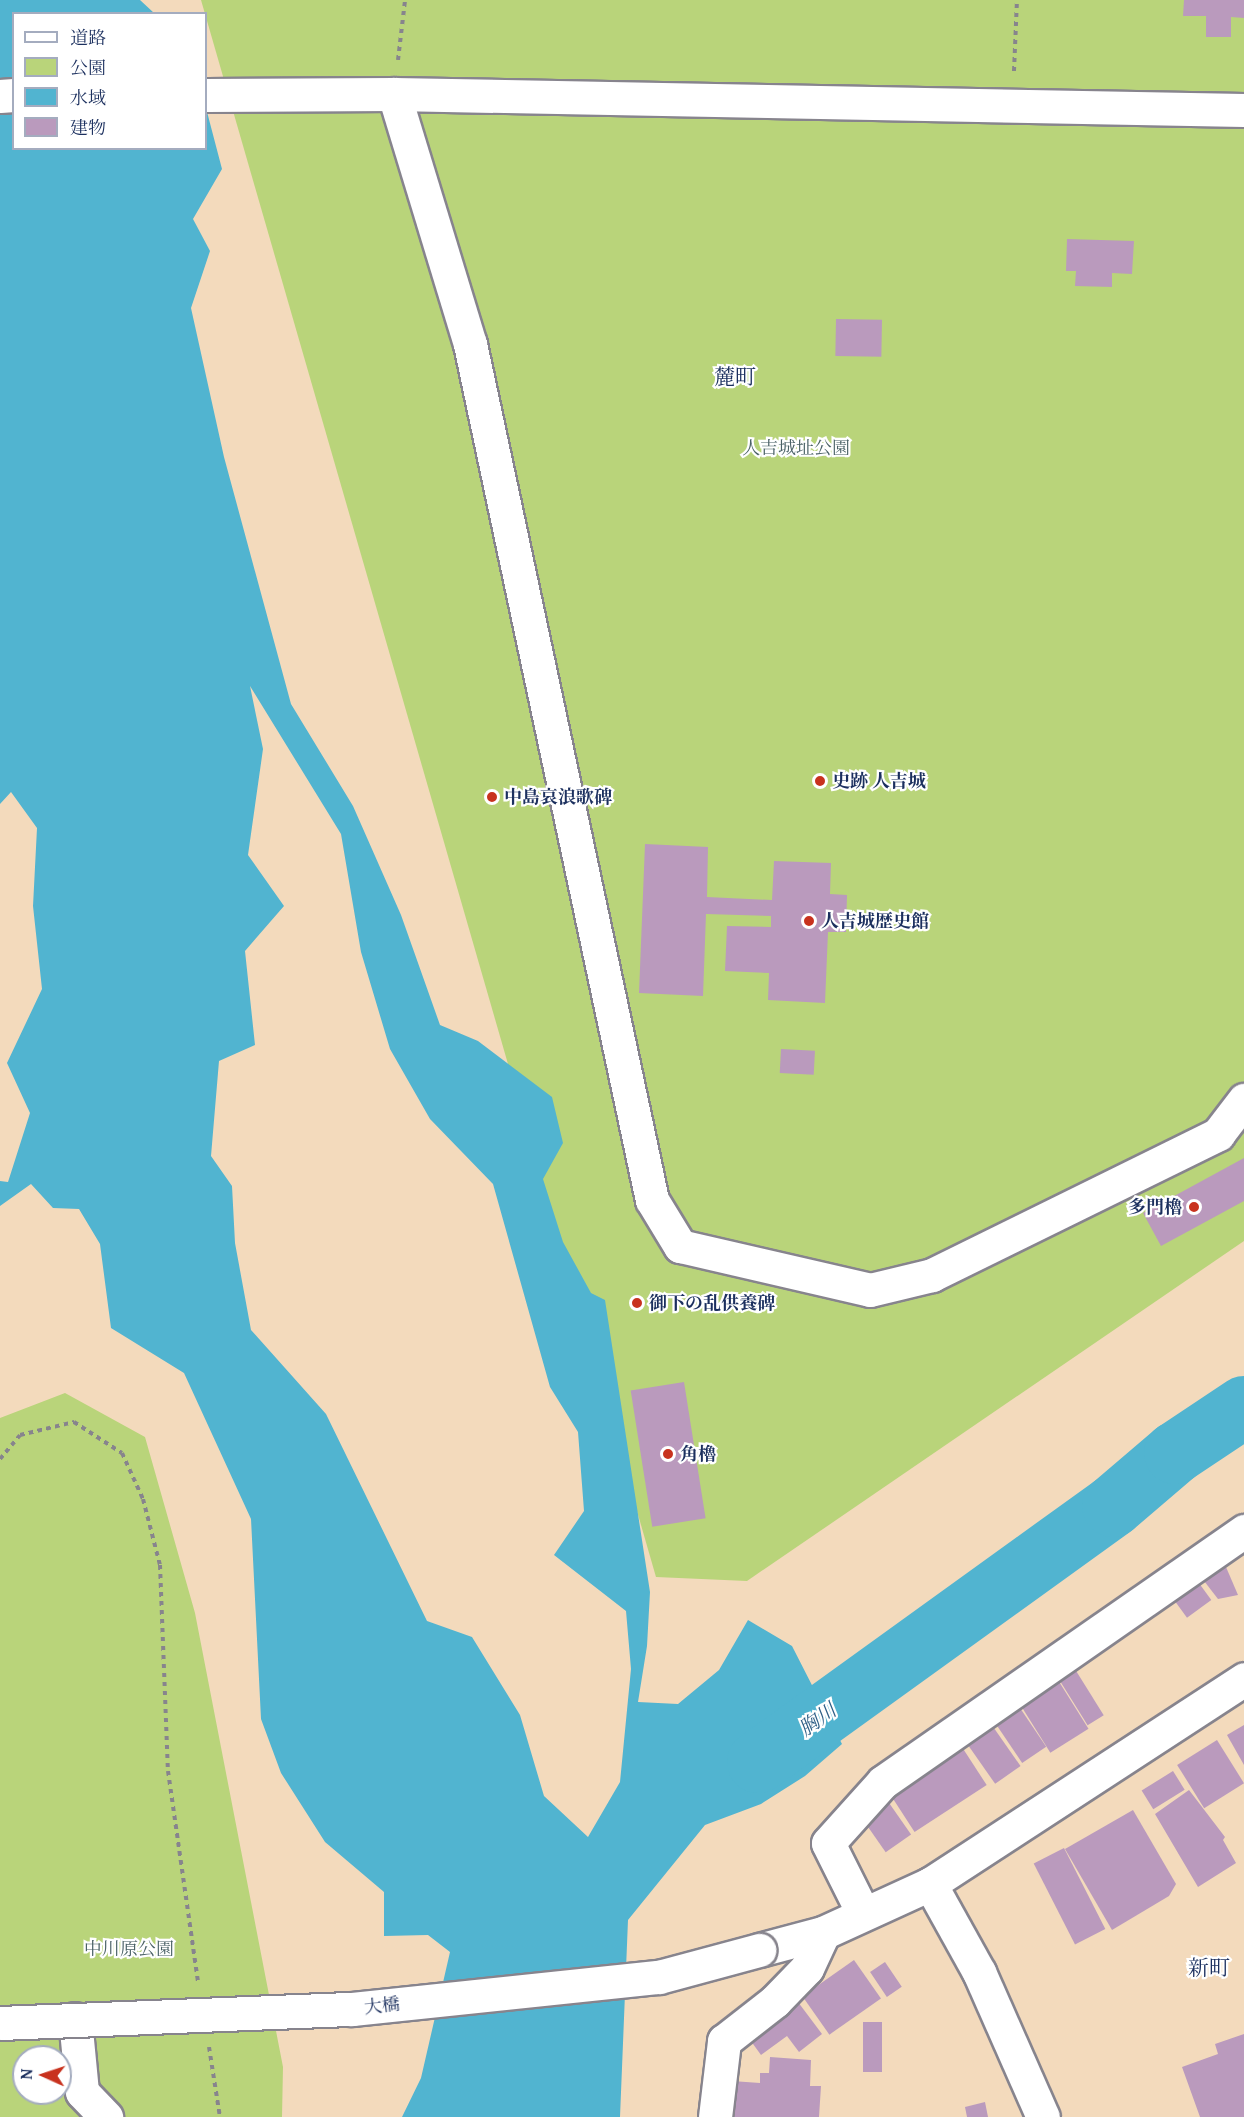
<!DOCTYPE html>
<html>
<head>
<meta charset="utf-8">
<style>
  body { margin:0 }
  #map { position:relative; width:1244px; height:2117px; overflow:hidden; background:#f3dabc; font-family:"Gentium Book Plus","Noto Serif JP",serif }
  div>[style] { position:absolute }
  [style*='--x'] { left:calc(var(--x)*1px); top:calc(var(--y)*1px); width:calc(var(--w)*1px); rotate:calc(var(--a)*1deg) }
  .green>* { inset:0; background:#b9d47a }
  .water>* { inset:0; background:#51b4d0 }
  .river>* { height:62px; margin:-31px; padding:0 31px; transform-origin:31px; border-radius:31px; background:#51b4d0 }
  .building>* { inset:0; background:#ba9abd; transform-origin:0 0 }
  .path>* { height:4px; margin-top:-2px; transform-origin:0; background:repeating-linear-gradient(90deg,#87848d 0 4.5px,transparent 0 9px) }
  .roads { filter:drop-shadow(2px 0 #87848d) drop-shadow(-2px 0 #87848d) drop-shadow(0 2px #87848d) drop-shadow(0 -2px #87848d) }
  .minor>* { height:33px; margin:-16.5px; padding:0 16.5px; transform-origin:16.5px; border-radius:16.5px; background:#fff }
  .tertiary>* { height:33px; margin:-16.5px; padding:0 16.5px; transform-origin:16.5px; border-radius:16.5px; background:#fff }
  .bridges { filter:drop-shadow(2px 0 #87848d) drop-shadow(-2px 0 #87848d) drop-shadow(0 2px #87848d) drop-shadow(0 -2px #87848d) }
  .tertiary-bridge>* { height:33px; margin:-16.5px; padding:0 16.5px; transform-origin:16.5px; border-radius:16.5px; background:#fff }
  .dots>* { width:16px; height:16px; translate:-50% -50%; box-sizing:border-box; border:3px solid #fff; border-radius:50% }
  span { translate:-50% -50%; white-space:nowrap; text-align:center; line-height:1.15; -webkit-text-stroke:4.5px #fff; paint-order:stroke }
  .park-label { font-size:18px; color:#4a6166 }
  .poi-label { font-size:18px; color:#1b2f5e; font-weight:700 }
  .left { translate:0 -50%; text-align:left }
  .right { translate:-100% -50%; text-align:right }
  .street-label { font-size:18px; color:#1b2f5e }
  .water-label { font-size:20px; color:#2e5e86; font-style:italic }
  .quarter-label { font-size:21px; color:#1b2f5e }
  .legend { position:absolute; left:12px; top:12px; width:195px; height:138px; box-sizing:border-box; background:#fff; border:2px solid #a4acbf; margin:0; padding:8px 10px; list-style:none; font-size:18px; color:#1b2f5e }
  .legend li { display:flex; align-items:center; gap:12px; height:30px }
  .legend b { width:30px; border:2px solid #a4acbf }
  .north { position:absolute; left:12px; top:2045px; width:60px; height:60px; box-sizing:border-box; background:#fff; border:2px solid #a4acbf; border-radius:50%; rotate:273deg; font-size:16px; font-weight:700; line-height:24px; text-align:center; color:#1b2f5e }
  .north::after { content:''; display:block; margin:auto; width:21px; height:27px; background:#c8321e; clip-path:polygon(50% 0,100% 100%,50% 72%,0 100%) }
</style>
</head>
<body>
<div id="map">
  <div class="green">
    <div style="clip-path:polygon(201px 0,1244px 0,1244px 1241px,747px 1581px,656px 1577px)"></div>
    <div style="clip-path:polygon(evenodd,65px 1393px,145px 1437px,195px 1613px,283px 2067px,282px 2117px,0 2117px,0 1418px,65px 1393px,24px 2057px,60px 2057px,60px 2093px,24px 2093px,24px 2057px)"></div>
  </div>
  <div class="water">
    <div style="clip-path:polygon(evenodd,0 0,140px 0,154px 13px,14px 14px,14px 148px,206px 148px,206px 108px,222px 169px,193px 219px,210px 251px,191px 308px,224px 457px,291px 704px,353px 806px,401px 915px,440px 1025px,478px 1041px,552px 1097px,563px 1143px,543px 1179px,563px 1242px,591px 1293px,605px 1300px,650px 1592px,647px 1646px,638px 1702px,678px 1704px,719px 1670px,748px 1620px,792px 1646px,842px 1744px,805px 1776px,761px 1804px,705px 1825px,628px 1920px,620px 2117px,402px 2117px,421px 2078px,450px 1952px,428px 1935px,384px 1936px,384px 1892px,325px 1842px,281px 1773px,261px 1719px,251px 1519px,184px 1373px,111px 1328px,100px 1244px,79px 1209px,53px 1208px,31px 1184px,0 1206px,0 1181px,8px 1182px,30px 1113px,7px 1063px,42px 989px,33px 906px,37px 828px,11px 792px,0 804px,0 0,250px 686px,341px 834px,361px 952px,390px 1049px,430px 1119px,493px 1184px,550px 1387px,578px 1432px,584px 1511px,554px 1555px,626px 1611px,631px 1669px,620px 1782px,588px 1837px,544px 1796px,520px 1715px,472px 1637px,427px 1621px,326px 1414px,251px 1330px,235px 1243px,232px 1186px,211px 1156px,219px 1061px,255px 1045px,245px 951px,284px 906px,248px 855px,263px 749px,250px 686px)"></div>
  </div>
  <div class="river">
    <div style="--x:758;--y:1762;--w:438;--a:-35.8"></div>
    <div style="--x:1113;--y:1506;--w:82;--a:-40.5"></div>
    <div style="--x:1175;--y:1453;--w:83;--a:-33.7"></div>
  </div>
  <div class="building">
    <div style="clip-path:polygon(1184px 0,1244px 0,1244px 18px,1231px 17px,1231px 37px,1206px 37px,1206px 16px,1183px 16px)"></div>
    <div style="clip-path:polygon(1067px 239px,1134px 241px,1132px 274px,1112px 273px,1112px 287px,1075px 286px,1076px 271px,1066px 271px)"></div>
    <div style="left:836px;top:319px;width:46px;height:37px;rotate:1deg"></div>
    <div style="clip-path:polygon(645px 844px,708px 847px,707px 897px,772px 900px,774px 861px,831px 863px,830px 894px,847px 895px,846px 932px,828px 932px,825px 1003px,768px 1000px,769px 973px,725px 971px,727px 926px,771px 927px,771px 916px,706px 914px,703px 996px,639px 993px)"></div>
    <div style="left:781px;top:1049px;width:34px;height:24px;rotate:3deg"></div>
    <div style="clip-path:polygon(1244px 1158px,1244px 1201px,1161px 1246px,1143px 1213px)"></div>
    <div style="left:684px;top:1382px;width:138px;height:54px;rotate:81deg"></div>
    <div style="clip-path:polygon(1223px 1560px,1238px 1595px,1218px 1599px,1201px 1577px)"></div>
    <div style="left:1196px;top:1579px;width:26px;height:30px;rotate:54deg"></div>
    <div style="left:1073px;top:1666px;width:58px;height:19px;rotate:58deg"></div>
    <div style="left:1053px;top:1672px;width:67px;height:45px;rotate:58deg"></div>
    <div style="left:1016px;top:1702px;width:54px;height:29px;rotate:56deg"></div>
    <div style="left:989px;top:1721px;width:55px;height:31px;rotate:55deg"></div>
    <div style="clip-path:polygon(1244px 1725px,1244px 1765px,1227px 1735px)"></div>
    <div style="left:1217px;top:1740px;width:51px;height:47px;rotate:58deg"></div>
    <div style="left:960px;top:1744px;width:49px;height:86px;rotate:57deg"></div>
    <div style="left:1173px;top:1771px;width:22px;height:37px;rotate:58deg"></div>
    <div style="clip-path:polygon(1189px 1790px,1225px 1837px,1223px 1840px,1236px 1863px,1198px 1887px,1155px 1814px)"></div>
    <div style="left:887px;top:1800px;width:42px;height:31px;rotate:55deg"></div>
    <div style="clip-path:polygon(1133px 1810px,1176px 1884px,1169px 1896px,1112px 1930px,1065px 1849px)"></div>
    <div style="left:1064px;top:1848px;width:91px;height:34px;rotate:63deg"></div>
    <div style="left:854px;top:1960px;width:47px;height:63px;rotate:55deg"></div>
    <div style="left:885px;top:1962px;width:30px;height:18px;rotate:56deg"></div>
    <div style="clip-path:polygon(795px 1998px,822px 2034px,799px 2052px,787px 2036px,761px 2055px,748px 2037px)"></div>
    <div style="left:863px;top:2022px;width:19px;height:50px"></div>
    <div style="clip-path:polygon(1244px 2034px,1244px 2117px,1200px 2117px,1182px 2067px,1218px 2054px,1215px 2044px)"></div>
    <div style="clip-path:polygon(770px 2057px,811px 2060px,810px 2086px,821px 2086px,819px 2117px,730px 2117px,732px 2081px,760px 2083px,760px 2073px,769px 2073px)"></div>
    <div style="clip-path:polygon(985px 2102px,988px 2117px,967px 2117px,965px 2107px)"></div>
  </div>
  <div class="path">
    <div style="--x:398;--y:60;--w:60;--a:-83.3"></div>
    <div style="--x:1014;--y:71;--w:71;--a:-87.6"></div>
    <div style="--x:0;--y:1459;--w:31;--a:-50"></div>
    <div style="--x:20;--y:1435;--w:56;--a:-13.5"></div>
    <div style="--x:74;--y:1422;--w:57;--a:32.9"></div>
    <div style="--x:122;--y:1453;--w:51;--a:65.5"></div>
    <div style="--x:143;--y:1499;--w:68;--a:75.6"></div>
    <div style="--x:160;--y:1565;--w:206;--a:87.8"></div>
    <div style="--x:168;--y:1771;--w:214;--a:81.9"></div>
    <div style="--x:209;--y:2047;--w:71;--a:81.1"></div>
  </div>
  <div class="roads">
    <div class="minor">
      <div style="--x:930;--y:1884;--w:101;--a:60.9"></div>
      <div style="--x:979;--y:1972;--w:158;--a:66.2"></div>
      <div style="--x:863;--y:1913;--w:78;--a:-116.6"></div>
      <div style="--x:828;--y:1843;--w:82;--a:-48"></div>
      <div style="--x:883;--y:1782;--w:440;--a:-34.8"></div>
      <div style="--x:75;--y:2019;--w:73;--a:84.5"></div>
      <div style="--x:82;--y:2092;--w:35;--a:46"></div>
      <div style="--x:715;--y:2117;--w:77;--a:-83.2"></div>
      <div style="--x:724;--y:2041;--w:65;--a:-38.1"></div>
      <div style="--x:775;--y:2001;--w:46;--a:-45.9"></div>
      <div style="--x:807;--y:1968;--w:38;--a:-65"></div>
    </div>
    <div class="tertiary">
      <div style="--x:394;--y:94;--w:261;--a:73.1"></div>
      <div style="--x:470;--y:344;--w:875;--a:78"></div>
      <div style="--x:652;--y:1200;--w:54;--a:58.7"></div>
      <div style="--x:680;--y:1246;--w:195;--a:13"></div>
      <div style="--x:870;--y:1290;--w:64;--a:-13.6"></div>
      <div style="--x:932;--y:1275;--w:319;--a:-26.2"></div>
      <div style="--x:1218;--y:1134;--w:43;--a:-52.6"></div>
      <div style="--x:206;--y:95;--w:188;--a:-0.3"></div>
      <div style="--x:394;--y:94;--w:850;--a:1.08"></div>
      <div style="--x:0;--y:96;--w:14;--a:-4"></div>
      <div style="--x:759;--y:1950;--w:66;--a:-14.9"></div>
      <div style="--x:823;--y:1933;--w:118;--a:-24.6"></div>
      <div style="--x:930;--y:1884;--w:375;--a:-33.1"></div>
    </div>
  </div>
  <div class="bridges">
    <div class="tertiary-bridge">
      <div style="--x:0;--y:2023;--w:352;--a:-2.3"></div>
      <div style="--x:352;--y:2009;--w:309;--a:-6"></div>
      <div style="--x:659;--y:1977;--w:104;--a:-15.1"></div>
    </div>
  </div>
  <div class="dots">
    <div style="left:820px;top:781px;background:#c8321e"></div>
    <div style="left:492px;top:797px;background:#c8321e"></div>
    <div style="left:809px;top:921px;background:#c8321e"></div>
    <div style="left:1194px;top:1207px;background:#c8321e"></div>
    <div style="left:637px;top:1303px;background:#c8321e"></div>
    <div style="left:668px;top:1454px;background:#c8321e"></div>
  </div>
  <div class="park-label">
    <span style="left:796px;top:448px">人吉城址公園</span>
    <span style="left:129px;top:1949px">中川原公園</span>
  </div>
  <div class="poi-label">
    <span class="left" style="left:832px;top:781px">史跡 人吉城</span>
    <span class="left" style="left:504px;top:797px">中島哀浪歌碑</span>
    <span class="left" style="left:821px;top:921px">人吉城歴史館</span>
    <span class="right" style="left:1182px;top:1207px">多門櫓</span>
    <span class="left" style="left:649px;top:1303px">御下の乱供養碑</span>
    <span class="left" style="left:680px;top:1454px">角櫓</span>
  </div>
  <div class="street-label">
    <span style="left:382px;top:2006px;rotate:-6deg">大橋</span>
  </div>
  <div class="water-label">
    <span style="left:817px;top:1719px;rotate:-36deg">胸川</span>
  </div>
  <div class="quarter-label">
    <span style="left:735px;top:377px">麓町</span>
    <span style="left:1209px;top:1968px">新町</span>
  </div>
  <ul class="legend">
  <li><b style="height:8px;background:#fff"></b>道路</li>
  <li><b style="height:16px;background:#b9d47a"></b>公園</li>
  <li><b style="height:16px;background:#51b4d0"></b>水域</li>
  <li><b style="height:16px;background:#ba9abd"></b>建物</li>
  </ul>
  <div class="north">N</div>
</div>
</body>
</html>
